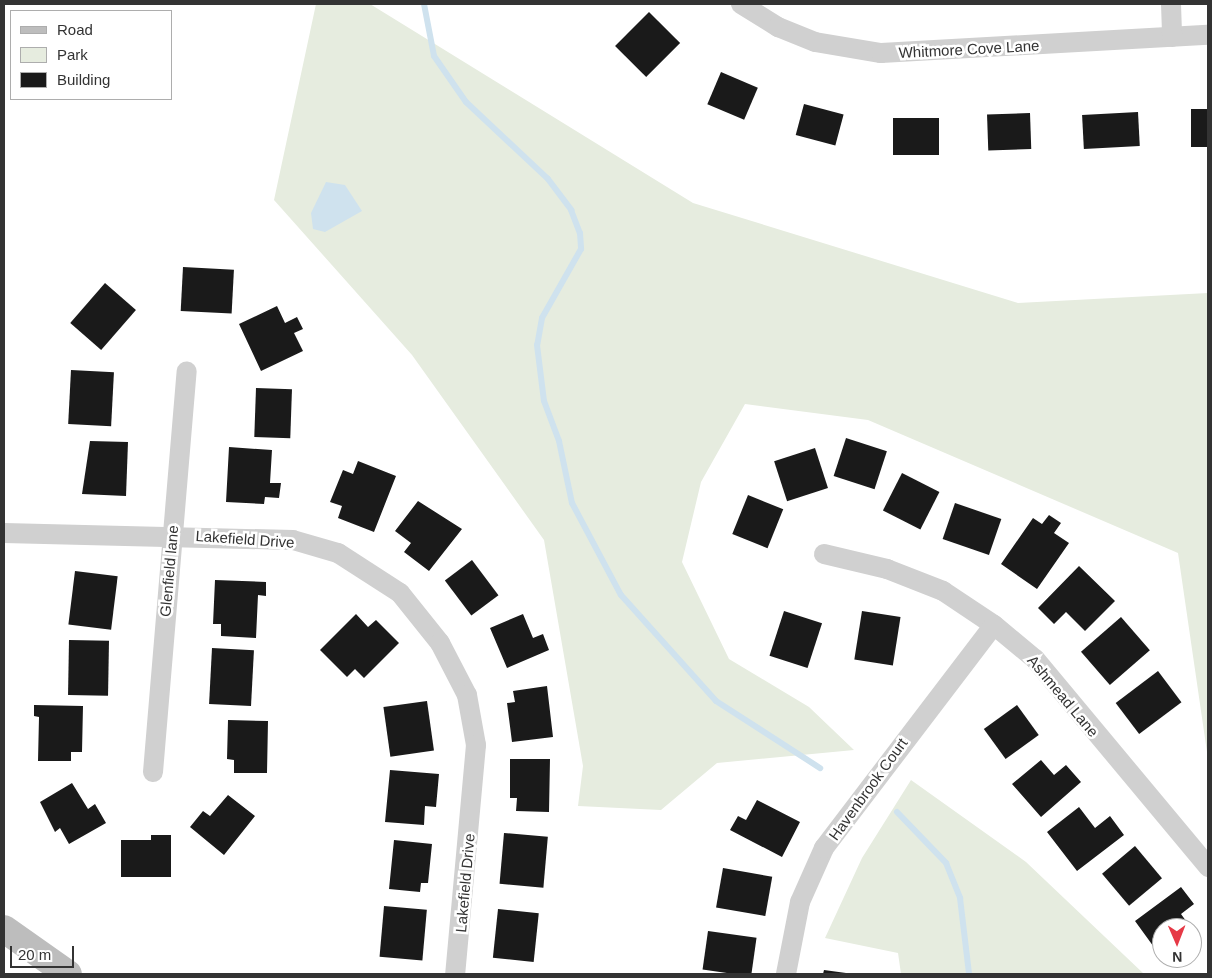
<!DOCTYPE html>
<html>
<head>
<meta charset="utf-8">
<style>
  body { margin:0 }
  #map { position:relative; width:1212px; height:978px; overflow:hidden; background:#fff; font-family:Helvetica,sans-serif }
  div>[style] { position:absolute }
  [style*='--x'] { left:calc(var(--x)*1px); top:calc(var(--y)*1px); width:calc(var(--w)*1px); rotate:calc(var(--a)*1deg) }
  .green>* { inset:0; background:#e6ecdf }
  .water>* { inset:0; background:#cfe2ee }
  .stream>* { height:6px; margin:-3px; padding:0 3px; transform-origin:3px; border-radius:3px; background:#cfe2ee }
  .building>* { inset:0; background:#1a1a1a; transform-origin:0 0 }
  .street>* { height:20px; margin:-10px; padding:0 10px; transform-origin:10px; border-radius:10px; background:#d0d0d0 }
  .secondary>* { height:28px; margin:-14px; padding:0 14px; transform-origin:14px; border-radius:14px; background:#bdbdbd }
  span { translate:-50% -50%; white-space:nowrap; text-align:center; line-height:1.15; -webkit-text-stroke:5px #fff; paint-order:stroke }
  .street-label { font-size:15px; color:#333 }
  .frame { position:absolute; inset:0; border:5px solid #333; pointer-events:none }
  .legend { position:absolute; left:10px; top:10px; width:162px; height:90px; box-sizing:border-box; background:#fff; border:1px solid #adadad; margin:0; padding:6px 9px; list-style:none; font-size:15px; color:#333 }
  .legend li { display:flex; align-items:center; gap:10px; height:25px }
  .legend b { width:25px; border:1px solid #adadad }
  .north { position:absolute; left:1152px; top:918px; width:50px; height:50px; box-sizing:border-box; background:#fff; border:1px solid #adadad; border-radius:50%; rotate:179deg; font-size:14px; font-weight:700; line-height:20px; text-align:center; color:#333 }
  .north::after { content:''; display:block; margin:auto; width:18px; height:22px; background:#e63946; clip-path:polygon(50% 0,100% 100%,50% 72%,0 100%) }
  .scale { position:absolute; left:10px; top:946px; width:64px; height:22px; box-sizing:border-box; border:2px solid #333; border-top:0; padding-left:6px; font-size:15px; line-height:18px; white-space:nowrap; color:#333; -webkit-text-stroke:4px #fff; paint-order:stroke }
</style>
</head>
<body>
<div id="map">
  <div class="green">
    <div style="clip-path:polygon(316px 4px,370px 4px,693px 203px,1018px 303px,1208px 293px,1208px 759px,1178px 553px,868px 420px,745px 404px,701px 482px,682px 562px,729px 659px,809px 707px,854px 750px,717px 763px,661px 810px,578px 806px,583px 766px,544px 540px,412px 355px,274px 200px)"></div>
    <div style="clip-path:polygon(911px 780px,1026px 862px,1144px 974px,901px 974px,898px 953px,825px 938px,862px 858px)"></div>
  </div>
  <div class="water">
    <div style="clip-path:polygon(326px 182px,345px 185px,362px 211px,325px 232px,313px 229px,311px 213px)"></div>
  </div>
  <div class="stream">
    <div style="--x:424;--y:4;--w:53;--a:79.1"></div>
    <div style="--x:434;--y:56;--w:56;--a:55.2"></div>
    <div style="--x:466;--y:102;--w:112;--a:43.2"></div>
    <div style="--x:548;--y:179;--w:39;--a:53"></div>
    <div style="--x:571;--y:210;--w:25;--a:69"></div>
    <div style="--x:580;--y:233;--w:16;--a:86"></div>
    <div style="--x:581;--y:249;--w:79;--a:119.5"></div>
    <div style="--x:542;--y:318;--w:27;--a:100"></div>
    <div style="--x:537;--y:345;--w:56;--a:82.9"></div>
    <div style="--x:544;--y:401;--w:43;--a:69.4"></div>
    <div style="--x:559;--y:441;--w:63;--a:78.2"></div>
    <div style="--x:572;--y:503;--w:104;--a:62"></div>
    <div style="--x:621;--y:595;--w:142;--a:48.1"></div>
    <div style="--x:716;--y:701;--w:124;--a:32.8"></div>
    <div style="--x:897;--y:812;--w:71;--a:46.1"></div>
    <div style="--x:946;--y:863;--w:38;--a:68"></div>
    <div style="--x:960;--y:898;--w:77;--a:83.2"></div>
  </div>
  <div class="building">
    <div style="left:649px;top:12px;width:44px;height:48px;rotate:45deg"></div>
    <div style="left:721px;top:72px;width:40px;height:35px;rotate:23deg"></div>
    <div style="left:804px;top:104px;width:41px;height:32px;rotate:15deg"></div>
    <div style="left:1208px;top:109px;width:38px;height:17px;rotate:90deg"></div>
    <div style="left:1138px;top:112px;width:34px;height:56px;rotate:87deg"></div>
    <div style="left:1030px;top:113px;width:36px;height:43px;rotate:88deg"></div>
    <div style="left:893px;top:118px;width:46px;height:37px"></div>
    <div style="left:183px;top:267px;width:51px;height:44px;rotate:3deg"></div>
    <div style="left:105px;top:283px;width:41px;height:53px;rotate:41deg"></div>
    <div style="clip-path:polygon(277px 306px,285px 323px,297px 317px,303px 329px,294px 333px,303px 351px,261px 371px,239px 324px)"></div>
    <div style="left:71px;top:370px;width:43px;height:54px;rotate:3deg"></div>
    <div style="left:256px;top:388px;width:36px;height:49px;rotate:2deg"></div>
    <div style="left:846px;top:438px;width:43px;height:40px;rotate:18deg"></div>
    <div style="clip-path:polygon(90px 441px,128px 442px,126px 496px,82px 494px)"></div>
    <div style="clip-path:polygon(229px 447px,272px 450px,270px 483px,281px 483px,279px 498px,265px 497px,264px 504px,226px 502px)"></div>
    <div style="left:815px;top:448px;width:42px;height:43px;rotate:72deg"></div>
    <div style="clip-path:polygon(358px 461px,396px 476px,374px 532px,338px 518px,342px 506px,330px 502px,343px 470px,353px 474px)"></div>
    <div style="left:902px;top:473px;width:42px;height:42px;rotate:27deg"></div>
    <div style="left:748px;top:495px;width:38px;height:42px;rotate:22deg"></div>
    <div style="clip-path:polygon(418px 501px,462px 529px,429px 571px,404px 552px,411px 543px,395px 531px)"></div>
    <div style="left:955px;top:503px;width:49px;height:38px;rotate:19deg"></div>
    <div style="clip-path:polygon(1049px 515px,1061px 523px,1054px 533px,1069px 543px,1037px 589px,1001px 564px,1033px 518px,1042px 524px)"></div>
    <div style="left:472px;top:560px;width:44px;height:34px;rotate:53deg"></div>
    <div style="clip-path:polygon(1079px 566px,1115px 601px,1085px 631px,1066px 612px,1054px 624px,1038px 608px)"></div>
    <div style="left:75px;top:571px;width:43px;height:54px;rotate:7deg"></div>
    <div style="clip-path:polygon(215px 580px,266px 582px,266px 596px,258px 595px,256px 638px,221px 636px,221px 624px,213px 624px)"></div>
    <div style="left:784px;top:611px;width:40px;height:47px;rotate:18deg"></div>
    <div style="left:862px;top:611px;width:39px;height:49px;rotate:9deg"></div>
    <div style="clip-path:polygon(356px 614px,368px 627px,376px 620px,399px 643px,364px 678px,355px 669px,347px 677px,320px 650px)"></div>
    <div style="clip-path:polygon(523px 614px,533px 638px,543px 634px,549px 650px,507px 668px,490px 628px)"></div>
    <div style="left:1121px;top:617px;width:44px;height:53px;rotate:49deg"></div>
    <div style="left:69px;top:640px;width:40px;height:55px;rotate:1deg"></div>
    <div style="left:212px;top:648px;width:42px;height:56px;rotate:3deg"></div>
    <div style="left:1158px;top:671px;width:39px;height:53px;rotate:53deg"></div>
    <div style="clip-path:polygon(547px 686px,553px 737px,512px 742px,507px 703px,515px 702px,513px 691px)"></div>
    <div style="left:427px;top:701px;width:50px;height:44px;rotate:82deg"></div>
    <div style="clip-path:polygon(34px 705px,83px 706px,82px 752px,71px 752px,71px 761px,38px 761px,39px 717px,34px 716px)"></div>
    <div style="left:1017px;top:705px;width:37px;height:41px;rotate:54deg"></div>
    <div style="clip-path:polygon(228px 720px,268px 721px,267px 773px,234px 773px,234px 760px,227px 759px)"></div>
    <div style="clip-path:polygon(510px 759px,550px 759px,549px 812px,516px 811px,517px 798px,510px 798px)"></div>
    <div style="clip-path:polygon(1041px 760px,1054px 775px,1066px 765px,1081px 782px,1041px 817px,1012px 784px)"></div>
    <div style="clip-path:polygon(390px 770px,439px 774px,436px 807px,425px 806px,424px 825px,385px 822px)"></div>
    <div style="clip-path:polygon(72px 783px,88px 809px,95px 804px,106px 823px,69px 844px,60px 828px,55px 832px,40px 802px)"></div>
    <div style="clip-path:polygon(228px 795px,255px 816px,224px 855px,190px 827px,203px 811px,210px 816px)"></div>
    <div style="clip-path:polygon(757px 800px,800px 822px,782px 857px,730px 830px,738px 816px,746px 820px)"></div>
    <div style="clip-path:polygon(1079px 807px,1095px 828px,1110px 816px,1124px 835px,1077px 871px,1047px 832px)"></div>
    <div style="left:504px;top:833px;width:44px;height:51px;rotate:5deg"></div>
    <div style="clip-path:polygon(151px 835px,171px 835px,171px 877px,121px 877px,121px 840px,151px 840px)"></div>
    <div style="clip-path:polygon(394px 840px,432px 844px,428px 883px,421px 883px,420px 892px,389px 889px)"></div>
    <div style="left:1135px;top:846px;width:42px;height:43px;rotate:50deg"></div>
    <div style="left:723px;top:868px;width:50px;height:40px;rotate:10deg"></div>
    <div style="clip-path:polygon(1181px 887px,1194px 904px,1181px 914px,1191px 928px,1162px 928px,1162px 958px,1169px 958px,1164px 961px,1135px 921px)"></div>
    <div style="left:384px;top:906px;width:43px;height:51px;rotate:5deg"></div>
    <div style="left:498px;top:909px;width:41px;height:49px;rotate:6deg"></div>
    <div style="clip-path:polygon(1192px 929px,1198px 937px,1192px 942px)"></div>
    <div style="left:708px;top:931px;width:49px;height:39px;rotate:8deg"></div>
    <div style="clip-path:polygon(824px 970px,846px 973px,846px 974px,823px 974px)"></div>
  </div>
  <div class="street">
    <div style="--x:741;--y:4;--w:44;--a:31.9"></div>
    <div style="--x:778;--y:27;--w:40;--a:22"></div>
    <div style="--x:815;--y:42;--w:67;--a:9.5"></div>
    <div style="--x:881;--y:53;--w:327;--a:-3.2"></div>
    <div style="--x:1171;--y:4;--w:33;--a:88"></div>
    <div style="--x:4;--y:533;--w:289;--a:1.4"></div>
    <div style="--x:293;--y:540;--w:47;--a:16.1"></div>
    <div style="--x:338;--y:553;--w:74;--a:32.8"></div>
    <div style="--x:400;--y:593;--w:64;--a:51.3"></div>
    <div style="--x:440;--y:643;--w:59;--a:62.6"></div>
    <div style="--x:467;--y:695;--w:51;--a:79.8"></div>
    <div style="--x:476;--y:745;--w:230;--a:95.2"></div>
    <div style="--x:824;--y:554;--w:65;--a:13.4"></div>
    <div style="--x:887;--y:569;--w:60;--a:21.4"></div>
    <div style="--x:943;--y:591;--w:61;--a:33.7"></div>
    <div style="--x:994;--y:625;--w:53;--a:39.7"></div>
    <div style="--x:1035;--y:659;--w:271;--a:50.2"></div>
    <div style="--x:153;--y:772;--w:402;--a:-85.2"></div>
    <div style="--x:786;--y:974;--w:73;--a:-79"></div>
    <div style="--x:800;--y:902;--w:59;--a:-66"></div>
    <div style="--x:824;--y:848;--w:280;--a:-52.7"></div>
  </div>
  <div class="secondary">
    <div style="--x:4;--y:929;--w:78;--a:35.1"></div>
  </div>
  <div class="street-label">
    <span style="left:969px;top:49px;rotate:-3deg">Whitmore Cove Lane</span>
    <span style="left:245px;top:539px;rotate:4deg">Lakefield Drive</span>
    <span style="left:169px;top:571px;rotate:-85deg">Glenfield lane</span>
    <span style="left:1063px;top:696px;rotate:50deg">Ashmead Lane</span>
    <span style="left:868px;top:789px;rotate:-54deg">Havenbrook Court</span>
    <span style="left:465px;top:883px;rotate:-85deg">Lakefield Drive</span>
  </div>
  <div class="frame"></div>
  <ul class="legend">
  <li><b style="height:6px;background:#bdbdbd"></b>Road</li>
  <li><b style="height:14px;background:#e6ecdf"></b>Park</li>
  <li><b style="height:14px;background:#1a1a1a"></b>Building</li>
  </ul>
  <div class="north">N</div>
  <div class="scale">20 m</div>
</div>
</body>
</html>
